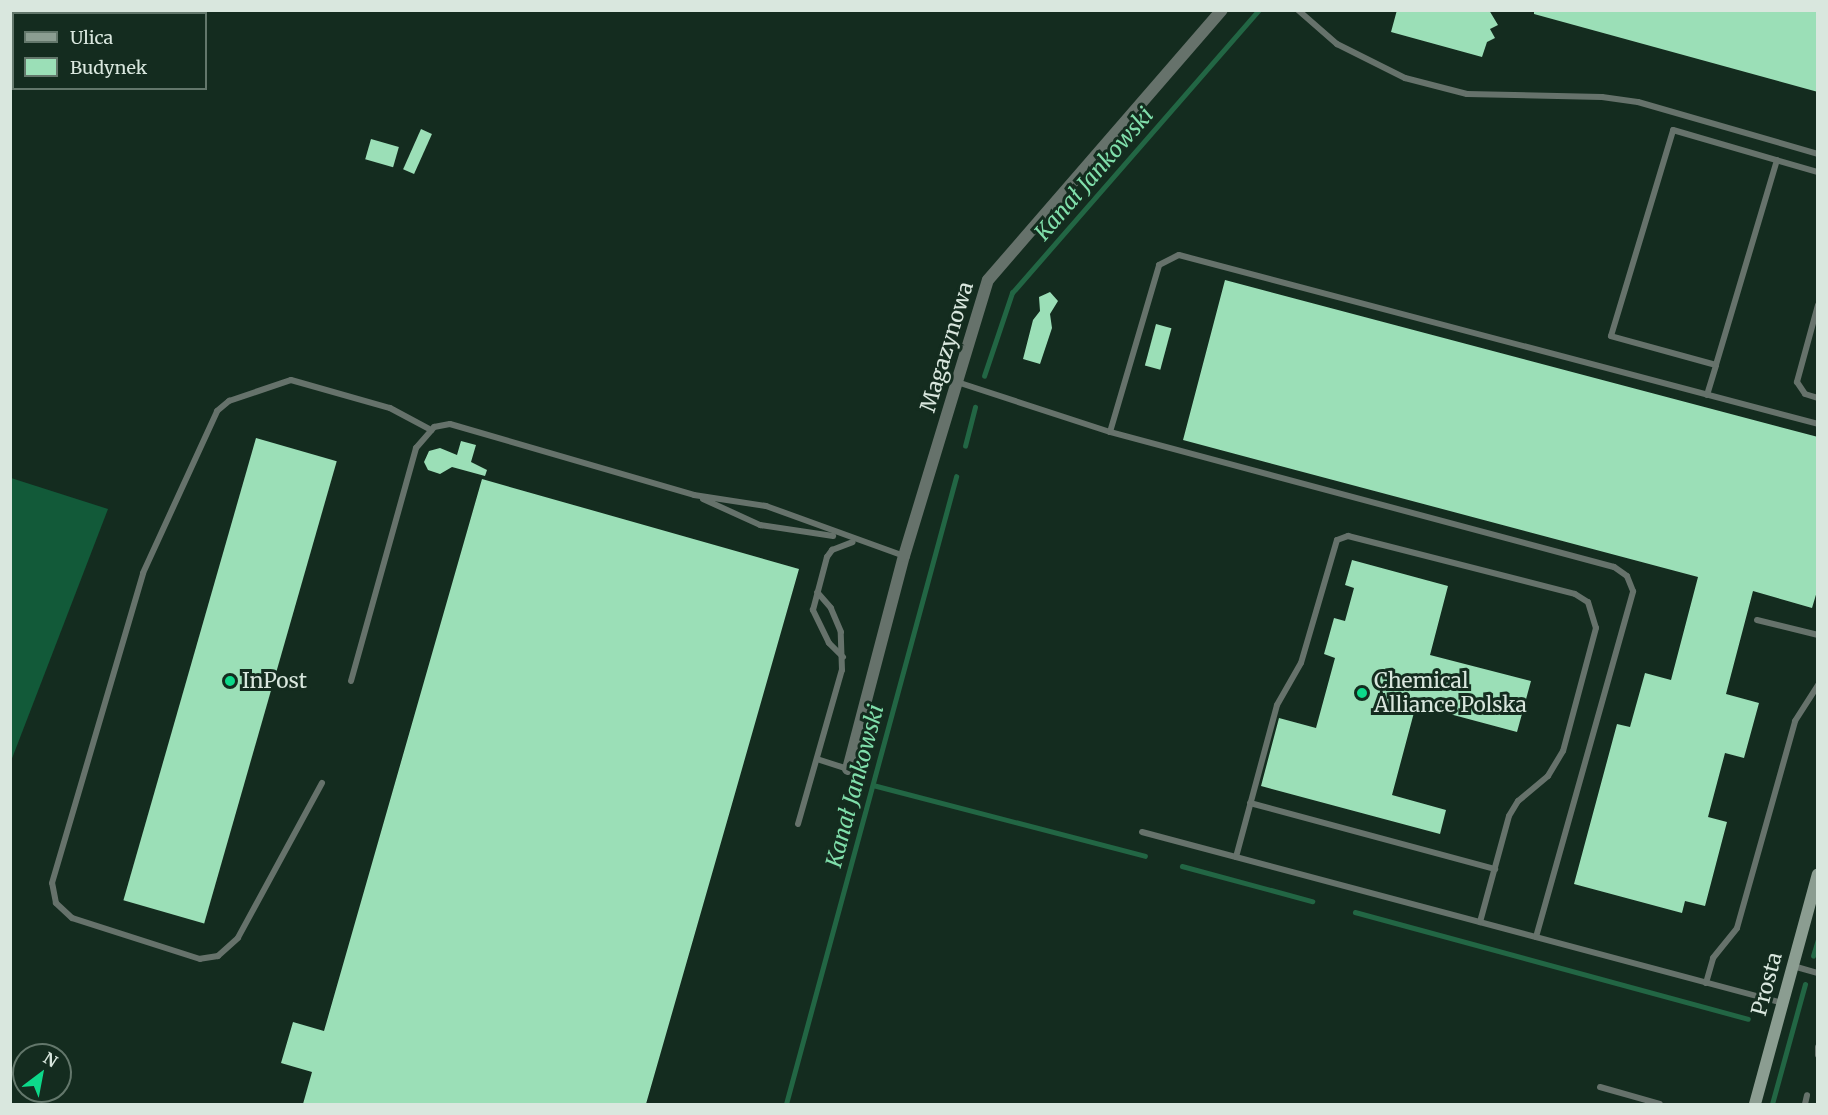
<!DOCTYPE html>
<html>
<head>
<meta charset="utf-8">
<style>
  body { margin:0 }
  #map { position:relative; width:1828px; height:1115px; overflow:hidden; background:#142c1f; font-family:Merriweather,serif }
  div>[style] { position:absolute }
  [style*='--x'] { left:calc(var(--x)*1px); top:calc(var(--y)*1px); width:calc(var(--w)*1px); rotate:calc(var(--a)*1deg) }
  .forest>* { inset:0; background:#125a39 }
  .stream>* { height:4.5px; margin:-2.25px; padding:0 2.25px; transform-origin:2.25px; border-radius:2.25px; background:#264 }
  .building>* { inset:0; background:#9bdfb7; transform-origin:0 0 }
  .lane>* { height:6px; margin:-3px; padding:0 3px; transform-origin:3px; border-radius:3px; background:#66726b }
  .street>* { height:12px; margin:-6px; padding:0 6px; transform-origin:6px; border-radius:6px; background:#66726b }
  .secondary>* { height:12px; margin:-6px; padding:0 6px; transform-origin:6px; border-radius:6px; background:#8b9d91 }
  .dots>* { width:16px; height:16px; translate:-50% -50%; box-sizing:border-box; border:3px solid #142c1f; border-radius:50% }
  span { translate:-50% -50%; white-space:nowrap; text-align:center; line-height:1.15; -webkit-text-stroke:6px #142c1f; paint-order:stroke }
  .street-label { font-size:21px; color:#d9e7de }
  .poi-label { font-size:21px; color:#d9e7de }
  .left { translate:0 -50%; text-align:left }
  .water-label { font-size:22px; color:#80dfab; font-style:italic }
  .frame { position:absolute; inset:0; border:12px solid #d9e7de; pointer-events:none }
  .legend { position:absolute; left:12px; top:12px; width:195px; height:78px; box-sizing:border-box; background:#142c1f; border:2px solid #63776b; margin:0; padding:8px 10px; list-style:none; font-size:18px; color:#d9e7de }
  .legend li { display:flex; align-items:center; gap:12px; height:30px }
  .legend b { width:30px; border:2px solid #63776b }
  .north { position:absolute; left:12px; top:1043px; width:60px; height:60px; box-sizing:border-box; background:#142c1f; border:2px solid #63776b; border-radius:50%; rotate:32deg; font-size:16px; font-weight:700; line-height:24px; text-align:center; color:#d9e7de }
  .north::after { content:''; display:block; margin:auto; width:21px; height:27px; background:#0dd98a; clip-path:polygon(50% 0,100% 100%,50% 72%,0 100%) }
</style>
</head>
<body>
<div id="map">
  <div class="forest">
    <div style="clip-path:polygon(11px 478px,108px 509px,11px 761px,10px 478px)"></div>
  </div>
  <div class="stream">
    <div style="--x:984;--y:376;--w:88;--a:-71.4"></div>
    <div style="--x:1012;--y:293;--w:376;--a:-48.9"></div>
    <div style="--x:965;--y:446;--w:40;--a:-75.6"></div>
    <div style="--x:873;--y:785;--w:281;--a:14.6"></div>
    <div style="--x:1182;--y:866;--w:135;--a:15.1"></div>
    <div style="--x:1355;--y:912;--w:407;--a:15.2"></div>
    <div style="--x:1813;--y:956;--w:17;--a:-73"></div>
    <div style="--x:786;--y:1104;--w:650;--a:-74.83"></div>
    <div style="--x:1772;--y:1104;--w:124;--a:-74.6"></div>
  </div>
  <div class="building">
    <div style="clip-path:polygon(1397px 10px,1489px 10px,1498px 25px,1490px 29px,1495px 38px,1487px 42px,1482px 57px,1391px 32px)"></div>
    <div style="clip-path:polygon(1534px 10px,1818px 10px,1818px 92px,1534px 14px)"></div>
    <div style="left:421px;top:129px;width:12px;height:44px;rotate:24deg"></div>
    <div style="left:371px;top:139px;width:29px;height:21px;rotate:16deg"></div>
    <div style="clip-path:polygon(1225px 280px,1818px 437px,1818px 588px,1812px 608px,1753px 591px,1726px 694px,1759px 703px,1744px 758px,1725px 753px,1708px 817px,1727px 822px,1705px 906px,1685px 901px,1682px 913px,1574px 884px,1617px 724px,1630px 727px,1645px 673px,1671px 680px,1698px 577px,1183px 440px)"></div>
    <div style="clip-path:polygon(1050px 292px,1058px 301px,1050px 314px,1052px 328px,1040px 364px,1023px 359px,1033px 320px,1040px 311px,1039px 297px)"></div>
    <div style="left:1156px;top:324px;width:16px;height:43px;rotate:15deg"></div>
    <div style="left:256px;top:438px;width:84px;height:481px;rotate:16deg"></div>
    <div style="clip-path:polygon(461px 441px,476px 445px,471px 462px,487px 470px,485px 476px,452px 467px,440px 474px,428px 470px,424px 462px,429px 451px,440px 448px,457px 455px)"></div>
    <div style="clip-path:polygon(482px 479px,799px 569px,732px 804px,646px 1104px,303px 1104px,312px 1072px,281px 1063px,293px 1022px,324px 1031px)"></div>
    <div style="clip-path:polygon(1352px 560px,1448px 586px,1430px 655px,1531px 681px,1517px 732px,1416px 705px,1392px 795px,1446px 810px,1440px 834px,1261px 786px,1279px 718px,1316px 728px,1335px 658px,1324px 654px,1334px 618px,1345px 621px,1354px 588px,1345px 585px)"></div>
  </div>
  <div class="lane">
    <div style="--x:1298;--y:10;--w:52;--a:41.1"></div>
    <div style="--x:1337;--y:44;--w:76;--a:26.6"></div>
    <div style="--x:1405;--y:78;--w:64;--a:14.5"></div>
    <div style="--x:1467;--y:94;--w:135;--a:1.3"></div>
    <div style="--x:1602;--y:97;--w:36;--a:8"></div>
    <div style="--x:1638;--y:102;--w:187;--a:16.1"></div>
    <div style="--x:1777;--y:160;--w:214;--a:106.6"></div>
    <div style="--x:1716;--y:365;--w:109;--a:-164.6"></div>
    <div style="--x:1611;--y:336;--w:215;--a:-73.2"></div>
    <div style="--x:1673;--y:130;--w:151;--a:16.2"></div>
    <div style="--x:1818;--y:305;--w:80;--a:105.3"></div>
    <div style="--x:1797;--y:382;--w:14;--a:56"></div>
    <div style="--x:1805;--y:394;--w:14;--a:17"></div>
    <div style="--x:957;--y:382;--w:161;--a:18.1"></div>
    <div style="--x:1707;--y:395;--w:31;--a:-73"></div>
    <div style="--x:703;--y:499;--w:63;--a:24.5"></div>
    <div style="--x:760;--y:525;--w:74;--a:8.6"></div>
    <div style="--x:1757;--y:620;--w:63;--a:13.8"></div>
    <div style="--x:843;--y:657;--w:20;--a:-135"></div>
    <div style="--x:829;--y:643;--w:37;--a:-116"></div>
    <div style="--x:813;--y:610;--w:55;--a:-75.2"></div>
    <div style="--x:827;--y:557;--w:9;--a:-54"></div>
    <div style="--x:832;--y:550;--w:22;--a:-21"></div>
    <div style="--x:351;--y:681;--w:242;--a:-74.4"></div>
    <div style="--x:416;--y:448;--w:28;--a:-49"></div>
    <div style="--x:434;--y:427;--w:16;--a:-11"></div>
    <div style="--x:450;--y:424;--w:254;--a:16.2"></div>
    <div style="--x:694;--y:495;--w:73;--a:8.7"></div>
    <div style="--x:766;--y:506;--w:147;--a:19.9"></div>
    <div style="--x:817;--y:759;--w:33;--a:18"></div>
    <div style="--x:322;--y:783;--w:176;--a:118.5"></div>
    <div style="--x:238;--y:938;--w:27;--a:138"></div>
    <div style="--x:218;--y:956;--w:18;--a:171"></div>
    <div style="--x:200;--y:959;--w:134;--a:-162.2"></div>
    <div style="--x:72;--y:918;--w:22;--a:-137"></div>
    <div style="--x:56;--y:903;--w:20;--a:-101"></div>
    <div style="--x:52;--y:883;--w:323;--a:-73.6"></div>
    <div style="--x:143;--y:573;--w:178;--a:-65.4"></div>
    <div style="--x:217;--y:411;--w:16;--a:-40"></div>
    <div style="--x:229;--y:401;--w:65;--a:-18.7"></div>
    <div style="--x:291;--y:380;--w:103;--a:15.8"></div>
    <div style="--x:390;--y:408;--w:47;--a:28.2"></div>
    <div style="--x:1250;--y:803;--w:254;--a:15.1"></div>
    <div style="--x:798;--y:824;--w:160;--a:-74.1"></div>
    <div style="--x:842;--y:670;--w:38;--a:-92"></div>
    <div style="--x:841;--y:632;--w:26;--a:-113"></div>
    <div style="--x:831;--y:608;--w:21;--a:-131"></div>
    <div style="--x:1142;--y:832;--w:663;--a:14.94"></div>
    <div style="--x:1236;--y:857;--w:157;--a:-74.9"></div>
    <div style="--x:1277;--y:705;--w:48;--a:-60.3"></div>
    <div style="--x:1301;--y:663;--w:128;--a:-73.7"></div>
    <div style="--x:1337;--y:540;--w:12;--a:-20"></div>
    <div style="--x:1348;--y:536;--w:234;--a:14.3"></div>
    <div style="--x:1575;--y:594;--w:15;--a:32"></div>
    <div style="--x:1588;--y:602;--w:27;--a:73"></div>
    <div style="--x:1596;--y:628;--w:127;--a:105"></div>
    <div style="--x:1563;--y:751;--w:29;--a:121"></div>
    <div style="--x:1548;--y:776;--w:39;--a:140"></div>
    <div style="--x:1518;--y:801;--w:17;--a:121"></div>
    <div style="--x:1509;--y:816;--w:110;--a:105.3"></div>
    <div style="--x:1536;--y:937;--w:359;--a:-74.3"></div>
    <div style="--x:1633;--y:591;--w:16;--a:-112"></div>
    <div style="--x:1627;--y:576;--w:16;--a:-145"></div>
    <div style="--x:1614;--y:567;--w:522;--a:-165"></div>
    <div style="--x:1110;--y:432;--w:174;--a:-73.6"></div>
    <div style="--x:1159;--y:265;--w:22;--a:-27"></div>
    <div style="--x:1179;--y:255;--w:661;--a:14.81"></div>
    <div style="--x:1793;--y:966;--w:26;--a:16"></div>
    <div style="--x:1706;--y:983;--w:26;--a:-74"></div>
    <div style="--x:1713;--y:958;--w:38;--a:-51"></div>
    <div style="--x:1737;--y:928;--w:215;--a:-74.3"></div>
    <div style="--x:1795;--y:721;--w:43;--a:-57.4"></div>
    <div style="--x:1818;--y:1047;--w:8;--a:90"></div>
    <div style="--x:1600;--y:1087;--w:62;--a:15.8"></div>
    <div style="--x:1805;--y:1104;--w:9;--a:-77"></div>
  </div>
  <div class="street">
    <div style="--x:848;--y:769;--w:220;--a:-75.3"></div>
    <div style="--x:904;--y:556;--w:288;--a:-73.1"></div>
    <div style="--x:988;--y:280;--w:357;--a:-49.1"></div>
  </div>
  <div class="secondary">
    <div style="--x:1755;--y:1104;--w:238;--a:-74.7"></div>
  </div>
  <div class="dots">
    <div style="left:230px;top:681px;background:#0dd98a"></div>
    <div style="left:1362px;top:693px;background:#0dd98a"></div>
  </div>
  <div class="street-label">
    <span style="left:947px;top:347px;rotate:-73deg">Magazynowa</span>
    <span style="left:1767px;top:984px;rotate:-75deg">Prosta</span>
  </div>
  <div class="poi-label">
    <span class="left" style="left:242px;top:681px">InPost</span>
    <span class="left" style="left:1374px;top:693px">Chemical<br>Alliance Polska</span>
  </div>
  <div class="water-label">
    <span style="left:1094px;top:174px;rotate:-49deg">Kanał Jankowski</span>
    <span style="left:855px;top:786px;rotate:-75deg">Kanał Jankowski</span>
  </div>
  <div class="frame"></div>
  <ul class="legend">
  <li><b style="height:8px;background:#8b9d91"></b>Ulica</li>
  <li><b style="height:16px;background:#9bdfb7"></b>Budynek</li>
  </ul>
  <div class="north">N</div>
</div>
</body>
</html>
